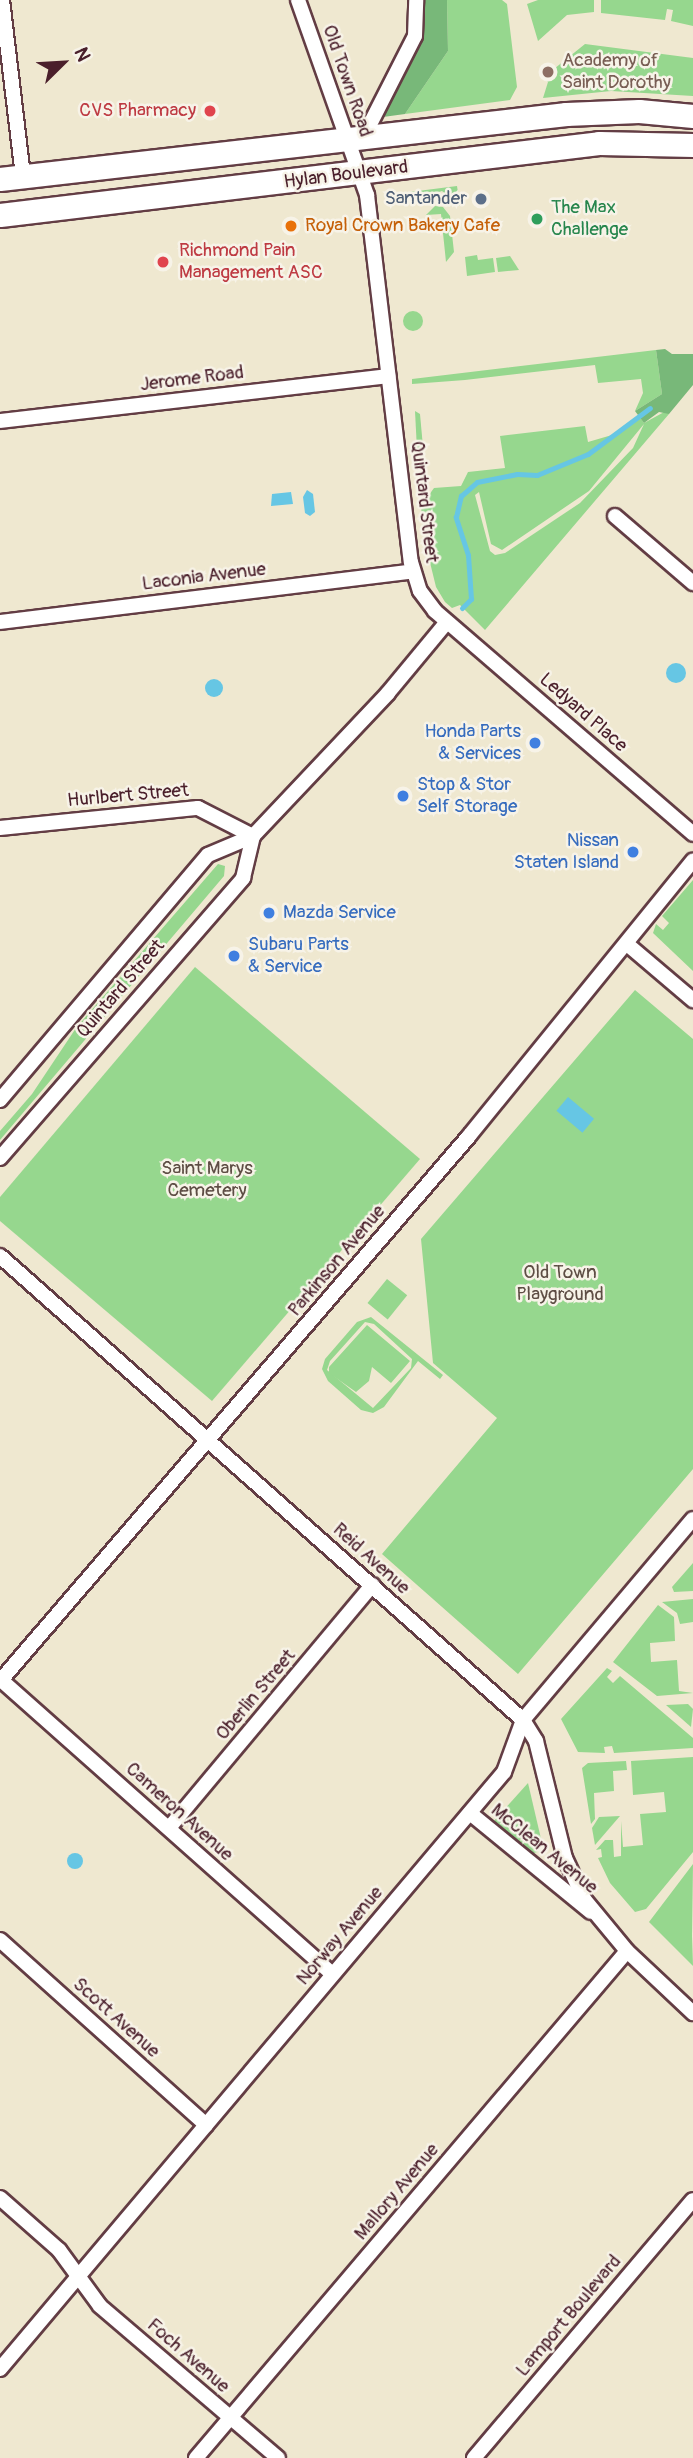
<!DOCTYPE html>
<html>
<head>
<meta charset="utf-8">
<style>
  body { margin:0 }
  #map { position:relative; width:693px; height:2458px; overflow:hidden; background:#efe8d0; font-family:Pangolin,sans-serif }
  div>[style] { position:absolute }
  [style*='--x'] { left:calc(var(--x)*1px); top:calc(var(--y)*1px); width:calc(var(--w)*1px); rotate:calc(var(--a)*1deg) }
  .green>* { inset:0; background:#96d78e; transform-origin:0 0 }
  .round { border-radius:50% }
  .forest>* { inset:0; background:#78b879 }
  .water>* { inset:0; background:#66c6e4; transform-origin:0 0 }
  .stream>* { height:5px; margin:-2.5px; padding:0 2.5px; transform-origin:2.5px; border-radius:2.5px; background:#66c6e4 }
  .roads { filter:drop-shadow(2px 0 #633d44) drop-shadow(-2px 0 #633d44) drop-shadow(0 2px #633d44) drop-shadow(0 -2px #633d44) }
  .street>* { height:14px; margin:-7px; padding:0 7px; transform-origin:7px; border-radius:7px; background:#fff }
  .primary>* { height:23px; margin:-11.5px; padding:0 11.5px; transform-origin:11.5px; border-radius:11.5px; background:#fff }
  .dots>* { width:19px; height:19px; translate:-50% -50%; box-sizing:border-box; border:4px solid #f7f3e8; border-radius:50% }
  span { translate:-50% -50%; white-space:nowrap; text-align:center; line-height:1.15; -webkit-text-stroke:5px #f7f3e8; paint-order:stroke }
  .education-label { font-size:19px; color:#785e54 }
  .left { translate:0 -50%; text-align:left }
  .street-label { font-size:19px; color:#4a1f2b }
  .health-label { font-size:19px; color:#be3a42 }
  .right { translate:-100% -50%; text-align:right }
  .service-label { font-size:19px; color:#4e5e75 }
  .leisure-label { font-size:19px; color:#27864d }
  .food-label { font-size:19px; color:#c56008 }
  .shop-label { font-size:19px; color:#366cbe }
  .park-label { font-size:19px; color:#5d4d44 }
  .north { position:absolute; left:28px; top:28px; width:70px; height:70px; -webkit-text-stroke:5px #f7f3e8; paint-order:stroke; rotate:66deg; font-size:19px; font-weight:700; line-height:28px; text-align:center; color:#4a1f2b }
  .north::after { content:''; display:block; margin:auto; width:24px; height:32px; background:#4a1f2b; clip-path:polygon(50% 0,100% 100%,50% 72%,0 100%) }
</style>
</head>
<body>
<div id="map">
  <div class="green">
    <div style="clip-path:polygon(447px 0,502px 0,507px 4px,517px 87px,510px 100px,405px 114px,448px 51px)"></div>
    <div style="clip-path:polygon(538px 0,594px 0,594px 12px,567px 15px,538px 41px,527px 4px)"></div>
    <div style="clip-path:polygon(601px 0,693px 0,693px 26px,671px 21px,673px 10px,667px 9px,665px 20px,601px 13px)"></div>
    <div style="clip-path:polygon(585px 44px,693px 58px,693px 96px,611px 91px,543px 98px,548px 82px,544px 77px)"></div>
    <div style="clip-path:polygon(457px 186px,460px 206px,442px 191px,412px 201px,410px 192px)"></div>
    <div style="clip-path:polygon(435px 206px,443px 207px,450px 216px,454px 252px,446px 262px,441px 214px,426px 215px)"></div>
    <div style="clip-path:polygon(477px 255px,478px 260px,493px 258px,495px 272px,467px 276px,465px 257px)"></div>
    <div style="clip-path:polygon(510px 256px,519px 270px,498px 272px,496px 258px)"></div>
    <div class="round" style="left:403px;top:311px;width:20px;height:20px"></div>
    <div style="clip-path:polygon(656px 350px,662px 394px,635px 411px,643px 393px,641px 379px,598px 383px,595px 365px,465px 380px,412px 384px,412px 379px)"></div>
    <div style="clip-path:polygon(415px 411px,420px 414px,423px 447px,417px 450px)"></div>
    <div style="clip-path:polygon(evenodd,666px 411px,669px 414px,485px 630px,460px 605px,452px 608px,445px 602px,436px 587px,424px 538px,421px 506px,434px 488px,461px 486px,468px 472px,505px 468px,500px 436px,585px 426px,588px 442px,612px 435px,639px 416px,644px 423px,666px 411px,644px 424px,633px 448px,580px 503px,505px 553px,495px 555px,490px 551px,475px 495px,479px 492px,491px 544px,502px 550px,589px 491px,644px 424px)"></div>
    <div style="clip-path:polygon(218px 864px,225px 866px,224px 876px,0 1140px,0 1131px,32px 1094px,76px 1028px)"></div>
    <div style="clip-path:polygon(693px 880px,693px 971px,653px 933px,656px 924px,663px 930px,669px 923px,662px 916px)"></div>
    <div style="clip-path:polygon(195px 967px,420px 1159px,212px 1401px,0 1221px,0 1197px)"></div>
    <div style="clip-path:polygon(635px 990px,693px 1039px,693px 1469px,518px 1674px,382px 1554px,497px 1418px,433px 1363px,421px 1239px)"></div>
    <div style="left:387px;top:1279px;width:26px;height:31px;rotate:39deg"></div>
    <div style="clip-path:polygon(evenodd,371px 1317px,443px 1375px,440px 1379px,418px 1361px,384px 1407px,373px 1413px,361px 1410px,328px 1381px,322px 1369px,325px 1359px,357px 1322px,371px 1317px,365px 1322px,374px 1324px,412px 1359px,411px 1368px,373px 1408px,327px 1370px,330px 1361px,365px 1322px)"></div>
    <div style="clip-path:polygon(367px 1325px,410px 1361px,391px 1383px,372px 1367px,369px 1381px,356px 1392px,329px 1373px,329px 1367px)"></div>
    <div style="clip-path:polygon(693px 1563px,693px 1591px,674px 1592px,672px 1587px)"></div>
    <div style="clip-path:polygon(693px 1599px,693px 1622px,680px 1624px,677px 1613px,662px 1602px)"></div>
    <div style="clip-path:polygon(658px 1605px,674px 1617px,675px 1641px,650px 1643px,651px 1662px,677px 1660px,679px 1691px,693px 1693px,657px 1696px,613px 1662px)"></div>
    <div style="clip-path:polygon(607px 1668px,612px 1671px,607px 1677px,613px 1683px,620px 1676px,693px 1738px,693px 1748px,614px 1753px,612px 1746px,604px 1747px,605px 1753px,578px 1752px,561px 1719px)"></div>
    <div style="clip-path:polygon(688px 1704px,693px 1709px,691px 1727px,666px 1705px)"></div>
    <div style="clip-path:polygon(693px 1757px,693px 1852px,646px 1909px,635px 1912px,610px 1883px,598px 1858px,602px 1857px,601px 1849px,596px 1850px,605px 1840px,613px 1840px,614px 1857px,621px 1856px,621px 1821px,623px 1847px,643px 1845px,640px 1814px,666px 1812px,664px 1792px,633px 1795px,631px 1761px)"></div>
    <div style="clip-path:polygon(626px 1761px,627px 1770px,613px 1771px,614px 1791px,594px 1793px,595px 1819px,591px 1824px,582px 1768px,588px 1763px)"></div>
    <div style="clip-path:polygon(528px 1783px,542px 1843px,537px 1852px,531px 1854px,494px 1821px)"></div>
    <div style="clip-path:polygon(620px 1816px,595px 1845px,592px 1828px,599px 1817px)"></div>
    <div style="clip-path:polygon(693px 1864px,692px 1936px,693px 1966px,649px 1922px)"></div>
  </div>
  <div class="forest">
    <div style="clip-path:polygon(421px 0,447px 0,448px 51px,405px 114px,383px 117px,378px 110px,421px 36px)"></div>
    <div style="clip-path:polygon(665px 349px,672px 354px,693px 354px,693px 385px,669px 414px,659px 412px,644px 423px,635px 411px,662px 394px,656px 350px)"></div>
  </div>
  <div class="water">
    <div style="clip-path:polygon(307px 490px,313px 494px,315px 512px,310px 516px,305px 513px,303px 497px)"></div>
    <div style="clip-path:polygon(291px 492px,293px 504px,271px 506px,272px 494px)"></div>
    <div class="round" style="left:666px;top:663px;width:20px;height:20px"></div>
    <div class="round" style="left:205px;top:679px;width:18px;height:18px"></div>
    <div style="left:568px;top:1097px;width:34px;height:18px;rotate:40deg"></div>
    <div class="round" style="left:67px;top:1853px;width:16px;height:16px"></div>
  </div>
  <div class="stream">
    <div style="--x:462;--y:608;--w:13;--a:-45"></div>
    <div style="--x:471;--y:599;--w:44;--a:-93.9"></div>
    <div style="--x:468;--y:555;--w:40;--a:-108"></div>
    <div style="--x:456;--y:517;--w:22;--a:-77"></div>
    <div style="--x:461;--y:496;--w:21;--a:-41"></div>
    <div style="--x:477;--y:482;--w:41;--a:-11.3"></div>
    <div style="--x:517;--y:474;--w:20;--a:3"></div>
    <div style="--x:537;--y:475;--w:55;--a:-22.4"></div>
    <div style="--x:588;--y:454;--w:77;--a:-36.6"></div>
  </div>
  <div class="roads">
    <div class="street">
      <div style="--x:2;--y:0;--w:177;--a:83.2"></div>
      <div style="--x:298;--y:0;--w:207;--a:70.5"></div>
      <div style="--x:367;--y:195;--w:370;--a:83.2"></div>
      <div style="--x:411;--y:562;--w:30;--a:73"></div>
      <div style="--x:420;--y:591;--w:25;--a:53"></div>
      <div style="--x:435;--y:611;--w:341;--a:40.8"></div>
      <div style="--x:363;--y:138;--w:114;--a:-63"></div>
      <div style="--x:415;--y:36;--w:36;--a:-88"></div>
      <div style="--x:0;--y:421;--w:391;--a:-6.6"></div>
      <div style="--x:615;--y:516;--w:103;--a:40.7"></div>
      <div style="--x:0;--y:622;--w:416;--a:-7"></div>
      <div style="--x:0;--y:828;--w:199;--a:-5.8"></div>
      <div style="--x:198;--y:808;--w:62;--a:27"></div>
      <div style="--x:627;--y:944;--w:87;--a:40.3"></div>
      <div style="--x:0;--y:1100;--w:321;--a:-49.7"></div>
      <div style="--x:208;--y:855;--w:49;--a:-22.9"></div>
      <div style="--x:253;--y:836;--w:197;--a:-46.6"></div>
      <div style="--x:388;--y:693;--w:92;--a:-50.3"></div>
      <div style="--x:0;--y:1158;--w:371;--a:-49"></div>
      <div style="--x:243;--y:878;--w:43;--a:-76.6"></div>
      <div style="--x:0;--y:1256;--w:699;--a:41.58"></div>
      <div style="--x:523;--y:1720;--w:25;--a:58"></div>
      <div style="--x:536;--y:1741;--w:121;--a:76.1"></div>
      <div style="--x:565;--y:1858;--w:45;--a:65.1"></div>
      <div style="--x:584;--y:1899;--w:67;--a:50.4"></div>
      <div style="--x:627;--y:1951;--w:91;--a:43.2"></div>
      <div style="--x:0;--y:1679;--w:444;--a:41.6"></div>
      <div style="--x:1;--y:1680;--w:718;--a:-49.29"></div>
      <div style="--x:469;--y:1136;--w:355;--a:-50.9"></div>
      <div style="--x:470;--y:1813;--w:156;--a:39.3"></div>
      <div style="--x:169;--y:1828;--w:317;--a:-50.1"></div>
      <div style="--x:0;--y:1940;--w:277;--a:41.9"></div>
      <div style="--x:0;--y:2198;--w:79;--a:41.4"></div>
      <div style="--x:59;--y:2250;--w:69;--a:53.8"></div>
      <div style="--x:100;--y:2306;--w:234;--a:40.5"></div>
      <div style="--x:0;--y:2369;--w:781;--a:-49.83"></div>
      <div style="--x:504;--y:1772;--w:55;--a:-69.9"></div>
      <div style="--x:523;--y:1720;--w:263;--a:-49.8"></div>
      <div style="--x:196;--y:2458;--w:665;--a:-49.63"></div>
      <div style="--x:474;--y:2458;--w:338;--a:-49.7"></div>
    </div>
    <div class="primary">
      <div style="--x:0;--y:179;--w:570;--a:-6.55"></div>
      <div style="--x:566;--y:114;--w:73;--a:-2.4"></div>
      <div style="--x:639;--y:111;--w:54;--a:5.3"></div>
      <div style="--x:0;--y:215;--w:603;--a:-6.85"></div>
      <div style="--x:599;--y:143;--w:94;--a:1.2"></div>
    </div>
  </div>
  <div class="dots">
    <div style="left:548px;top:72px;background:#8d6e63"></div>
    <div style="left:210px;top:111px;background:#e0444e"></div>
    <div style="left:481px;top:199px;background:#5c6f8a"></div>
    <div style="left:537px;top:219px;background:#2e9e5b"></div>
    <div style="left:291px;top:226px;background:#e8710a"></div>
    <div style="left:163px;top:262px;background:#e0444e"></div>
    <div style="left:535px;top:743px;background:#3f7fe0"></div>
    <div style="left:403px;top:796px;background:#3f7fe0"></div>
    <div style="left:633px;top:852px;background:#3f7fe0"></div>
    <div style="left:269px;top:913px;background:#3f7fe0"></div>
    <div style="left:234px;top:956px;background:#3f7fe0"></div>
  </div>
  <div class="education-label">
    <span class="left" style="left:562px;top:72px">Academy of<br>Saint Dorothy</span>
  </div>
  <div class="street-label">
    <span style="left:347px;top:81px;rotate:71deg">Old Town Road</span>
    <span style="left:346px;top:175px;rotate:-7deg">Hylan Boulevard</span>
    <span style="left:192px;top:379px;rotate:-7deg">Jerome Road</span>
    <span style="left:424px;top:502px;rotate:83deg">Quintard Street</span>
    <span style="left:204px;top:577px;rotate:-7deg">Laconia Avenue</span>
    <span style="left:583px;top:713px;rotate:41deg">Ledyard Place</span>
    <span style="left:128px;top:796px;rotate:-5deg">Hurlbert Street</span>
    <span style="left:121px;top:989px;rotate:-49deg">Quintard Street</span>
    <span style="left:337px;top:1261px;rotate:-50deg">Parkinson Avenue</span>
    <span style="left:371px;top:1559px;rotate:42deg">Reid Avenue</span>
    <span style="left:256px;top:1695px;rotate:-50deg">Oberlin Street</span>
    <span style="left:179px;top:1812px;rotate:42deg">Cameron Avenue</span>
    <span style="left:544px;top:1849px;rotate:39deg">McClean Avenue</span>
    <span style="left:340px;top:1936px;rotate:-50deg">Norway Avenue</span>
    <span style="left:116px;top:2018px;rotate:42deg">Scott Avenue</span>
    <span style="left:397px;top:2192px;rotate:-50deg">Mallory Avenue</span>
    <span style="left:569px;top:2316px;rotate:-50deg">Lamport Boulevard</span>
    <span style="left:188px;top:2356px;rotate:41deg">Foch Avenue</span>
  </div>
  <div class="health-label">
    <span class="right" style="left:196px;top:111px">CVS Pharmacy</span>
    <span class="left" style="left:179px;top:262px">Richmond Pain<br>Management ASC</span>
  </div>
  <div class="service-label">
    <span class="right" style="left:467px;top:199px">Santander</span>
  </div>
  <div class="leisure-label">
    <span class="left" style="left:551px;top:219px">The Max<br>Challenge</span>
  </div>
  <div class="food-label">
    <span class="left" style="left:305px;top:226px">Royal Crown Bakery Cafe</span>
  </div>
  <div class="shop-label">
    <span class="right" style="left:521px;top:743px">Honda Parts<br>&amp; Services</span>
    <span class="left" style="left:417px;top:796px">Stop &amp; Stor<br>Self Storage</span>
    <span class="right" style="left:619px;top:852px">Nissan<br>Staten Island</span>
    <span class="left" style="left:283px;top:913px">Mazda Service</span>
    <span class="left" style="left:248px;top:956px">Subaru Parts<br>&amp; Service</span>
  </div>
  <div class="park-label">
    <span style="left:207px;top:1180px">Saint Marys<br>Cemetery</span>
    <span style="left:560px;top:1284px">Old Town<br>Playground</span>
  </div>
  <div class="north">N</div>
</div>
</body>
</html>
